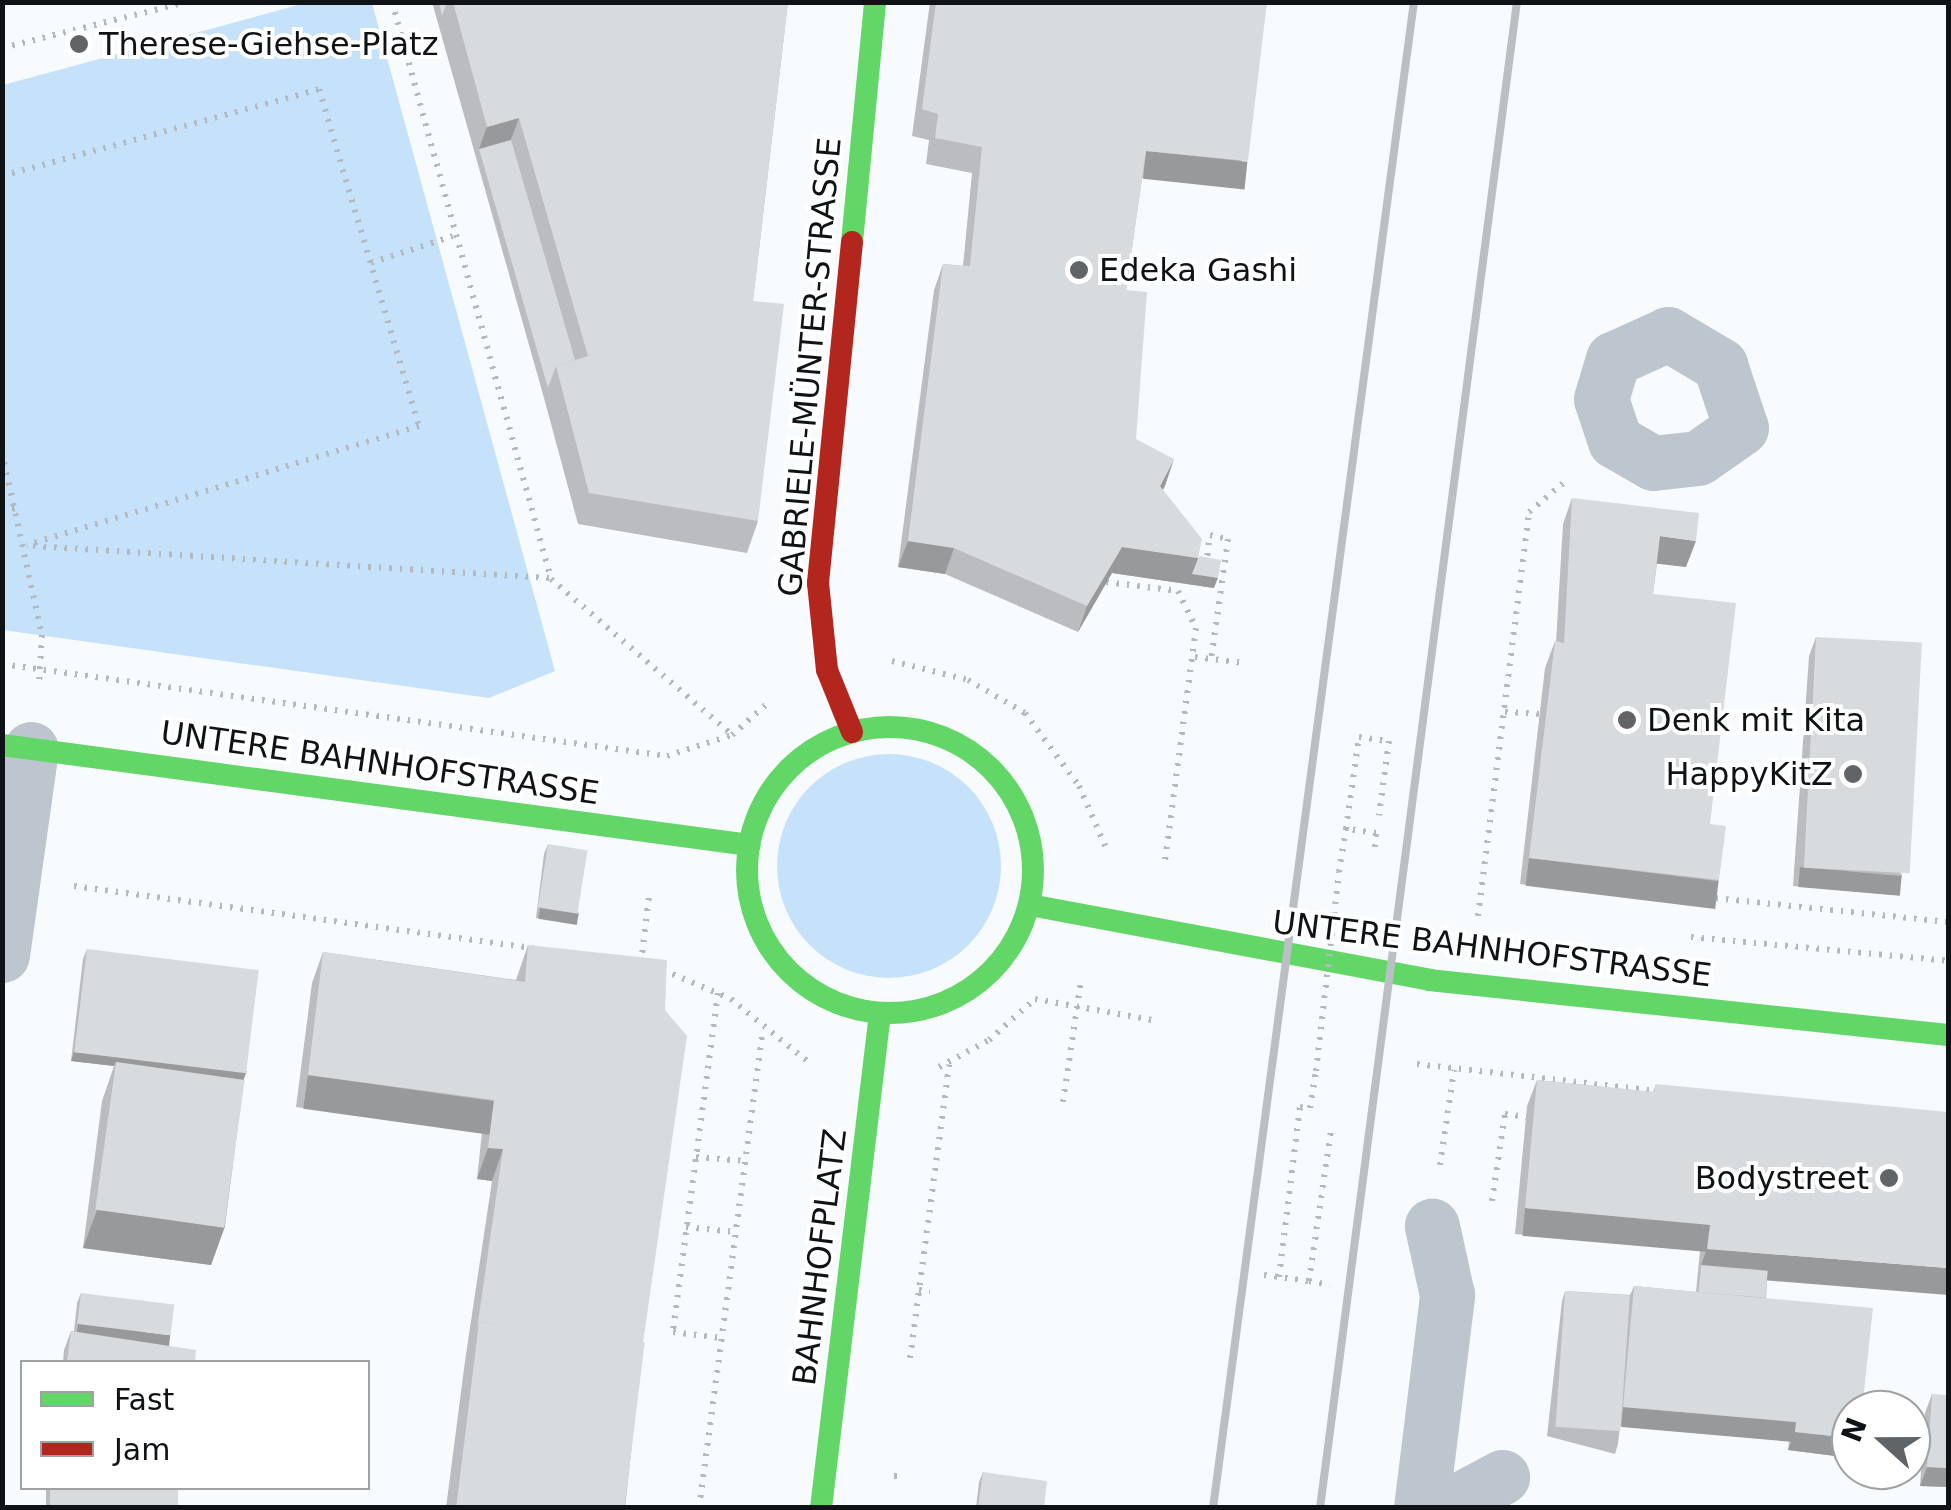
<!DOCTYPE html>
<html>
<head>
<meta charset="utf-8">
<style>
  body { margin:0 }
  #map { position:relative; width:1951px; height:1510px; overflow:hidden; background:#f8fbfd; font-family:"DejaVu Sans",sans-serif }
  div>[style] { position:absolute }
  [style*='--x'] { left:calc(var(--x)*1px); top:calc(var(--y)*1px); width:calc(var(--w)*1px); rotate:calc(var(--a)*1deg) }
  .green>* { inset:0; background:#c6e2fa }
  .round { border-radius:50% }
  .path>* { height:6px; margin-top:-3px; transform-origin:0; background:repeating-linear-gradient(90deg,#b3babf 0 2.5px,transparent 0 10.5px) }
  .street>* { height:55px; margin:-27.5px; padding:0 27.5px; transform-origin:27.5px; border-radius:27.5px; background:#bdc6ce }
  .fast>* { height:22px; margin:-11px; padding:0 11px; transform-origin:11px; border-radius:11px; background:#63d668 }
  .fast>.ring { margin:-11px; padding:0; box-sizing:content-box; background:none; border:22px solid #63d668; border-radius:50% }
  .jam>* { height:22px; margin:-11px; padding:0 11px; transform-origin:11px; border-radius:11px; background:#b3261e }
  .rail>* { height:8px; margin:-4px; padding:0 4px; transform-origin:4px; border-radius:4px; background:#b9bfc2 }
  .path-bridge>* { height:6px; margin-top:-3px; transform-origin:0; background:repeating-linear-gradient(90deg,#b3babf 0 2.5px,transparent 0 10.5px) }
  .wall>* { inset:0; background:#babcbf; transform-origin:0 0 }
  .shaded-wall>* { inset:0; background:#97999b; transform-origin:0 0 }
  .building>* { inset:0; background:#d8dbde; transform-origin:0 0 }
  .dots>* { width:28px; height:28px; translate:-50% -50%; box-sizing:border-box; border:5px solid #fff; border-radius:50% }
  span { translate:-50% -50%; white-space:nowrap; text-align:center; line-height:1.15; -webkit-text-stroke:8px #fff; paint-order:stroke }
  .poi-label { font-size:32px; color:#101316 }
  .left { translate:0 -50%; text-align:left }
  .right { translate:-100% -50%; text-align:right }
  .street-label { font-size:32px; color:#101316 }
  .frame { position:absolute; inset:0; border:5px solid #101316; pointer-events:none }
  .legend { position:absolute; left:20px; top:1360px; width:350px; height:130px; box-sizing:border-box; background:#fff; border:2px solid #9fa1a2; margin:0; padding:12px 18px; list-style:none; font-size:30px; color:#101316 }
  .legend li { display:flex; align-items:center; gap:20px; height:50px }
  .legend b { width:50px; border:2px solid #9fa1a2 }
  .north { position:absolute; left:1831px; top:1390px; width:100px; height:100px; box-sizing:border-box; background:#fff; border:2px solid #9fa1a2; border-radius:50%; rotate:291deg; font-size:28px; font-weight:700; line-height:40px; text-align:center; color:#101316 }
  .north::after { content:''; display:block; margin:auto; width:35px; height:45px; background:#616467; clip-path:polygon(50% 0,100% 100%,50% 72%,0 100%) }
</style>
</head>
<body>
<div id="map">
  <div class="green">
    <div style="clip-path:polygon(309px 2px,372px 3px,555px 671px,489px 698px,3px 630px,3px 85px)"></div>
    <div class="round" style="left:777px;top:754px;width:224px;height:224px"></div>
  </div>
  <div class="path">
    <div style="--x:392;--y:2;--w:599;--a:74.59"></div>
    <div style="--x:551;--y:579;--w:238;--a:40.7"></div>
    <div style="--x:2;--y:48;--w:191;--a:-14"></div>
    <div style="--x:2;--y:176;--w:329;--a:-15.3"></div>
    <div style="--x:319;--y:89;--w:352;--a:73.5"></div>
    <div style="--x:419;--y:426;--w:410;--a:163.1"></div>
    <div style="--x:371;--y:263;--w:86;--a:-18.2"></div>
    <div style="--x:2;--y:452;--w:187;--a:77.7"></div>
    <div style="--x:42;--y:635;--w:48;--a:93.6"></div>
    <div style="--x:2;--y:512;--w:15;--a:-16"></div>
    <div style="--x:33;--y:546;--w:518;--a:3.54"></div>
    <div style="--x:1206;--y:566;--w:31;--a:-83"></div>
    <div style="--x:1210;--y:535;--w:18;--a:13"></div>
    <div style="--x:1228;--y:539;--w:122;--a:98"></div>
    <div style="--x:1106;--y:582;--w:73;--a:7.1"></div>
    <div style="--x:1178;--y:591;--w:41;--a:64.1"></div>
    <div style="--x:1196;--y:628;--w:241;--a:97.6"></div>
    <div style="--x:1195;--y:657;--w:50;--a:6.8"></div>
    <div style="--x:892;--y:661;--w:78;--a:14"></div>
    <div style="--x:968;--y:680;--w:66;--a:30.1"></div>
    <div style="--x:1025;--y:713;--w:91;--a:53.5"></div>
    <div style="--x:1079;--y:786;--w:72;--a:66.3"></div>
    <div style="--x:2;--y:664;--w:671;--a:7.88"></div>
    <div style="--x:667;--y:756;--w:68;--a:-17.9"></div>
    <div style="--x:732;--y:735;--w:50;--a:-41.7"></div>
    <div style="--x:1505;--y:712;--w:39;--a:3"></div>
    <div style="--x:1375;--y:847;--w:14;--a:-86"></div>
    <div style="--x:1376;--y:833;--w:30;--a:-172"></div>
    <div style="--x:1346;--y:829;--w:93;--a:-82"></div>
    <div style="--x:1359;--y:737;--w:30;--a:8"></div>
    <div style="--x:1389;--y:741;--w:75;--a:97.7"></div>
    <div style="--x:1339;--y:872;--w:44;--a:-80.8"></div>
    <div style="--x:74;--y:886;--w:463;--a:7.7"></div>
    <div style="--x:1705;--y:897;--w:244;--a:5.9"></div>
    <div style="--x:1478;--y:916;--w:407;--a:-82.8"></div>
    <div style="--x:1529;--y:512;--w:51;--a:-40.2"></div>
    <div style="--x:1691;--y:937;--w:258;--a:5.3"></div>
    <div style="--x:641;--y:963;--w:67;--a:-83.2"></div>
    <div style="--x:663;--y:970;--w:74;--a:23.1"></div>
    <div style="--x:731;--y:999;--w:98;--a:39.2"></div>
    <div style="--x:718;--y:993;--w:342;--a:97.6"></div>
    <div style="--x:673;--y:1332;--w:49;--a:7"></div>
    <div style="--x:1417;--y:1064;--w:244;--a:6.4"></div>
    <div style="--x:939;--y:1067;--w:57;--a:-28.4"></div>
    <div style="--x:989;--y:1040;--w:62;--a:-41.7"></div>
    <div style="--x:1035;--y:999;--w:119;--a:10.2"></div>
    <div style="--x:1063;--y:1102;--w:123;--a:-81.6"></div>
    <div style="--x:696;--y:1157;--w:49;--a:4.7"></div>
    <div style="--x:1440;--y:1165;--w:96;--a:-81.6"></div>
    <div style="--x:1492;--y:1201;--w:88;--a:-81.5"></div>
    <div style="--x:1505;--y:1114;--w:22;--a:8"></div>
    <div style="--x:686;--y:1227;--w:50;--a:5.7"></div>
    <div style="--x:1264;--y:1275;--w:45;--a:7.6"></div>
    <div style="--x:1309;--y:1281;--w:152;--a:-81.7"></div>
    <div style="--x:1279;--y:1277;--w:171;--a:-83"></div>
    <div style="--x:1300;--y:1107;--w:10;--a:6"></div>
    <div style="--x:1310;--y:1108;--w:37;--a:-81"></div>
    <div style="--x:1309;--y:1281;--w:21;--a:11"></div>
    <div style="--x:919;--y:1290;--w:11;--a:5"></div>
    <div style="--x:910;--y:1358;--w:296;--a:-82.4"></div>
    <div style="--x:894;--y:1476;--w:11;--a:0"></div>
    <div style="--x:699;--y:1508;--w:481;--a:-82.4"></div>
  </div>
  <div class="street">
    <div style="--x:1668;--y:334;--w:61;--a:30.8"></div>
    <div style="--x:1720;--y:365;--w:66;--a:71.6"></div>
    <div style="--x:1741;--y:428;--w:52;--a:145.1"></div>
    <div style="--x:1698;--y:458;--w:45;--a:173.7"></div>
    <div style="--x:1653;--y:463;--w:44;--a:-149.9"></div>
    <div style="--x:1615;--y:441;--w:44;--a:-108.4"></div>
    <div style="--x:1601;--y:399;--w:42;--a:-73.3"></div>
    <div style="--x:1613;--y:359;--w:60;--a:-24.4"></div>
    <div style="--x:2;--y:955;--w:208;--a:-82"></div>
    <div style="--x:1421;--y:1508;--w:215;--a:-83"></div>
    <div style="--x:1447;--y:1295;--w:71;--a:-102.3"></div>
    <div style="--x:1444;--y:1508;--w:66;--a:-28.1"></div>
  </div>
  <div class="fast">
    <div style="--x:852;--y:242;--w:241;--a:-84.5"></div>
    <div class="ring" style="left:747px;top:727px;width:264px;height:264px"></div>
    <div style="--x:2;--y:745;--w:754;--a:7.62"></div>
    <div style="--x:1030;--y:905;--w:406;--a:10.6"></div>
    <div style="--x:1429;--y:980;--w:522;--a:6.05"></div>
    <div style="--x:821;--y:1508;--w:498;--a:-83.2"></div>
  </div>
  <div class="jam">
    <div style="--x:852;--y:242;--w:343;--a:95.7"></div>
    <div style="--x:818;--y:583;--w:87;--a:84.1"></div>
    <div style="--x:827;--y:670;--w:67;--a:68"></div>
  </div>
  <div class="rail">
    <div style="--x:1213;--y:1508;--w:1519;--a:-82.4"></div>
    <div style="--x:1320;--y:1508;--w:1519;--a:-82.55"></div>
  </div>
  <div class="path-bridge">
    <div style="--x:1316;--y:1071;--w:200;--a:-83.4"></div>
  </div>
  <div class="wall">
    <div style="clip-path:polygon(432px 2px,788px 2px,753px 301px,758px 521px,747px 553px,578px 524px,544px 398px)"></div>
    <div style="clip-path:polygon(930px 2px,1267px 2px,1238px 187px,1142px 178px,1126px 290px,1136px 439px,1214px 588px,1112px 573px,1078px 632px,945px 574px,898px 567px,934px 290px,943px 264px,963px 266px,972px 173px,926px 164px,929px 140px,912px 136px)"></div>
    <div style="clip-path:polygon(1572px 498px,1686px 567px,1657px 563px,1653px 594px,1710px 824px,1719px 880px,1709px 906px,1520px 884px,1545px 668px,1555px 641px,1556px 642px,1563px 524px)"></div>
    <div style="clip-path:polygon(1816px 637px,1902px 876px,1895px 895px,1793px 886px,1809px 656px)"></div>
    <div style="clip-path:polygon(548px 844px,579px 914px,575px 924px,536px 918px,544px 854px)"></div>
    <div style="clip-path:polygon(528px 945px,643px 1343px,625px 1508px,446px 1508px,465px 1361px,492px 1181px,477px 1179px,482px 1132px,296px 1107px,312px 983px,323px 952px,516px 980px)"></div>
    <div style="clip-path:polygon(87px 949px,244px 1079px,225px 1226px,211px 1265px,83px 1248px,102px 1101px,114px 1066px,71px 1061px,83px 959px)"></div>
    <div style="clip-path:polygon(1537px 1080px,1653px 1092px,1656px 1084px,1767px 1281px,1766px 1298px,1851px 1410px,1851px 1458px,1788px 1450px,1789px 1441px,1620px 1426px,1618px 1444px,1615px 1454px,1547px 1436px,1562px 1301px,1565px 1291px,1630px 1295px,1634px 1286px,1696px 1292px,1700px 1251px,1515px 1234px,1527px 1106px)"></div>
    <div style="clip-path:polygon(81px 1293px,166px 1345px,195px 1362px,63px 1362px,64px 1350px,71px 1331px,74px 1331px,77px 1303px)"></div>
    <div style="clip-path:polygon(1932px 1394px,1948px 1487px,1920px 1486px,1925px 1413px)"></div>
    <div style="clip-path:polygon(983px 1472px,1044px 1508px,976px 1508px,979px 1482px)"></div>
    <div style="left:46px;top:1488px;width:132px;height:20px"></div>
  </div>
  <div class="shaded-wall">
    <div style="clip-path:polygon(519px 118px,507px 150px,479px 149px,487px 127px)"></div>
    <div style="left:1146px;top:151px;width:102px;height:28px;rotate:6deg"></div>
    <div style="clip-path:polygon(1174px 459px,1165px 486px,1151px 512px,1160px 486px)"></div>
    <div style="clip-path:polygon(1660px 536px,1696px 541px,1686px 567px,1651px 563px)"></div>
    <div style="clip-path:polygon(908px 541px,954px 548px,945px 574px,898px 567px)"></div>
    <div style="clip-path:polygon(1122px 547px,1198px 558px,1218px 578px,1214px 588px,1112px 573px,1078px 632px,1087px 606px)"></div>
    <div style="left:1529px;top:858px;width:191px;height:28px;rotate:7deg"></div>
    <div style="left:1800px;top:867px;width:102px;height:20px;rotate:5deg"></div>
    <div style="left:540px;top:908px;width:39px;height:11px;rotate:9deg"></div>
    <div style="clip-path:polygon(74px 1052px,247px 1071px,243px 1081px,116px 1062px,114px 1066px,71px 1061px)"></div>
    <div style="left:308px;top:1075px;width:188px;height:34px;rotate:8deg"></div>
    <div style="clip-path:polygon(488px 1148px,503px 1149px,492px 1181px,477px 1179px)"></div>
    <div style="left:1525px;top:1208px;width:186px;height:28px;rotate:5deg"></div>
    <div style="clip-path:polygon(97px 1210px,225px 1226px,211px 1265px,83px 1248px)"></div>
    <div style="clip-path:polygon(1707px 1249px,1948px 1268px,1948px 1295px,1700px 1275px,1701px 1265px)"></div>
    <div style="left:78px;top:1324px;width:93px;height:11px;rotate:7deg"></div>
    <div style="left:1623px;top:1407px;width:174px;height:20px;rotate:5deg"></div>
    <div style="clip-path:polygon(1795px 1432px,1851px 1438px,1851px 1458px,1788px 1450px)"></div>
    <div style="clip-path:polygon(1927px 1467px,1948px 1468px,1948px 1487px,1920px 1486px)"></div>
  </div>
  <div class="building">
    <div style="clip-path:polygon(439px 2px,447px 2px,442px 16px)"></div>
    <div style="clip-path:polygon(453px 2px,788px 2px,753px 301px,784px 304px,758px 521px,589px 493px,556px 366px,588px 356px,519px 118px,487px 127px)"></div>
    <div style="clip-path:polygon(936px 2px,1267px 2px,1248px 161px,1146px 151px,1126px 290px,1147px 292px,1136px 439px,1174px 459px,1160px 486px,1202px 539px,1198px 558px,1122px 547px,1087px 606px,954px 548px,908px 541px,943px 264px,970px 266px,982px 147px,935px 138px,938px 114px,922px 109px)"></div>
    <div style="clip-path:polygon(511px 140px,575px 360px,556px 366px,548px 388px,479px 149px)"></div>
    <div style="clip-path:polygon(1572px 498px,1699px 513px,1696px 541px,1660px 536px,1653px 594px,1736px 603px,1710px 824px,1726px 826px,1719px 880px,1529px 858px,1555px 641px,1564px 643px)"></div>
    <div style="clip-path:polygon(1199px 556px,1221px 560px,1218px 578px,1192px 574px)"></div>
    <div style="left:1816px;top:637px;width:106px;height:231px;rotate:3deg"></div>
    <div style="left:548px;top:844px;width:40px;height:64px;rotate:9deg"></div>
    <div style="clip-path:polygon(528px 945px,667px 960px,665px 1010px,687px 1036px,643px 1343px,479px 1322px,477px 1329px,503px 1149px,488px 1148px,494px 1100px,308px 1075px,323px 952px,525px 982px)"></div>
    <div style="left:87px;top:949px;width:173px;height:104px;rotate:7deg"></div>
    <div style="left:116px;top:1062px;width:130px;height:149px;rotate:8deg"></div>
    <div style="clip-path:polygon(1537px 1080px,1654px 1092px,1656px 1084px,1948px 1112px,1948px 1268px,1707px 1249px,1710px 1225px,1525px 1208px)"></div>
    <div style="left:1701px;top:1265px;width:67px;height:27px;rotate:5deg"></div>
    <div style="clip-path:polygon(1634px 1286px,1873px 1308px,1862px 1410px,1851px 1410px,1851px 1438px,1795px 1432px,1796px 1422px,1623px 1407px)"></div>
    <div style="left:1565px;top:1291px;width:65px;height:136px;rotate:4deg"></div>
    <div style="left:81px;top:1293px;width:94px;height:31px;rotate:7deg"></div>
    <div style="left:479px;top:1322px;width:167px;height:187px;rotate:7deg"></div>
    <div style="clip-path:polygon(71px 1331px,196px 1350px,195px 1362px,67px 1362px)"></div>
    <div style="clip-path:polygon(1932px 1394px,1948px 1395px,1948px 1468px,1927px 1467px)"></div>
    <div style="clip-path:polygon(983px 1472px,1047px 1481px,1044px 1508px,978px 1508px)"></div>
    <div style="left:50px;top:1488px;width:128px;height:20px"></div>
  </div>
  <div class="dots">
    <div style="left:79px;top:44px;background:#616467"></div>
    <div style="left:1079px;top:270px;background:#616467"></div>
    <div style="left:1627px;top:720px;background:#616467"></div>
    <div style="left:1853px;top:774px;background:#616467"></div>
    <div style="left:1889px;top:1178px;background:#616467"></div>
  </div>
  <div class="poi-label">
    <span class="left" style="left:99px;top:44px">Therese-Giehse-Platz</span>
    <span class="left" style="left:1099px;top:270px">Edeka Gashi</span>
    <span class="left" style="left:1647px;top:720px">Denk mit Kita</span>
    <span class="right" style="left:1833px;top:774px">HappyKitZ</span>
    <span class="right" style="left:1869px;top:1178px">Bodystreet</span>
  </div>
  <div class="street-label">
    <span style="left:810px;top:367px;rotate:-85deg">GABRIELE-MÜNTER-STRASSE</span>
    <span style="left:380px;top:763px;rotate:8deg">UNTERE BAHNHOFSTRASSE</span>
    <span style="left:1492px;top:949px;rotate:7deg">UNTERE BAHNHOFSTRASSE</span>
    <span style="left:820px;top:1257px;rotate:-83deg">BAHNHOFPLATZ</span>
  </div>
  <div class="frame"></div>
  <ul class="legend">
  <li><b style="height:12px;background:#63d668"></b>Fast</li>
  <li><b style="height:12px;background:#b3261e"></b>Jam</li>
  </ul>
  <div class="north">N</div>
</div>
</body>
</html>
